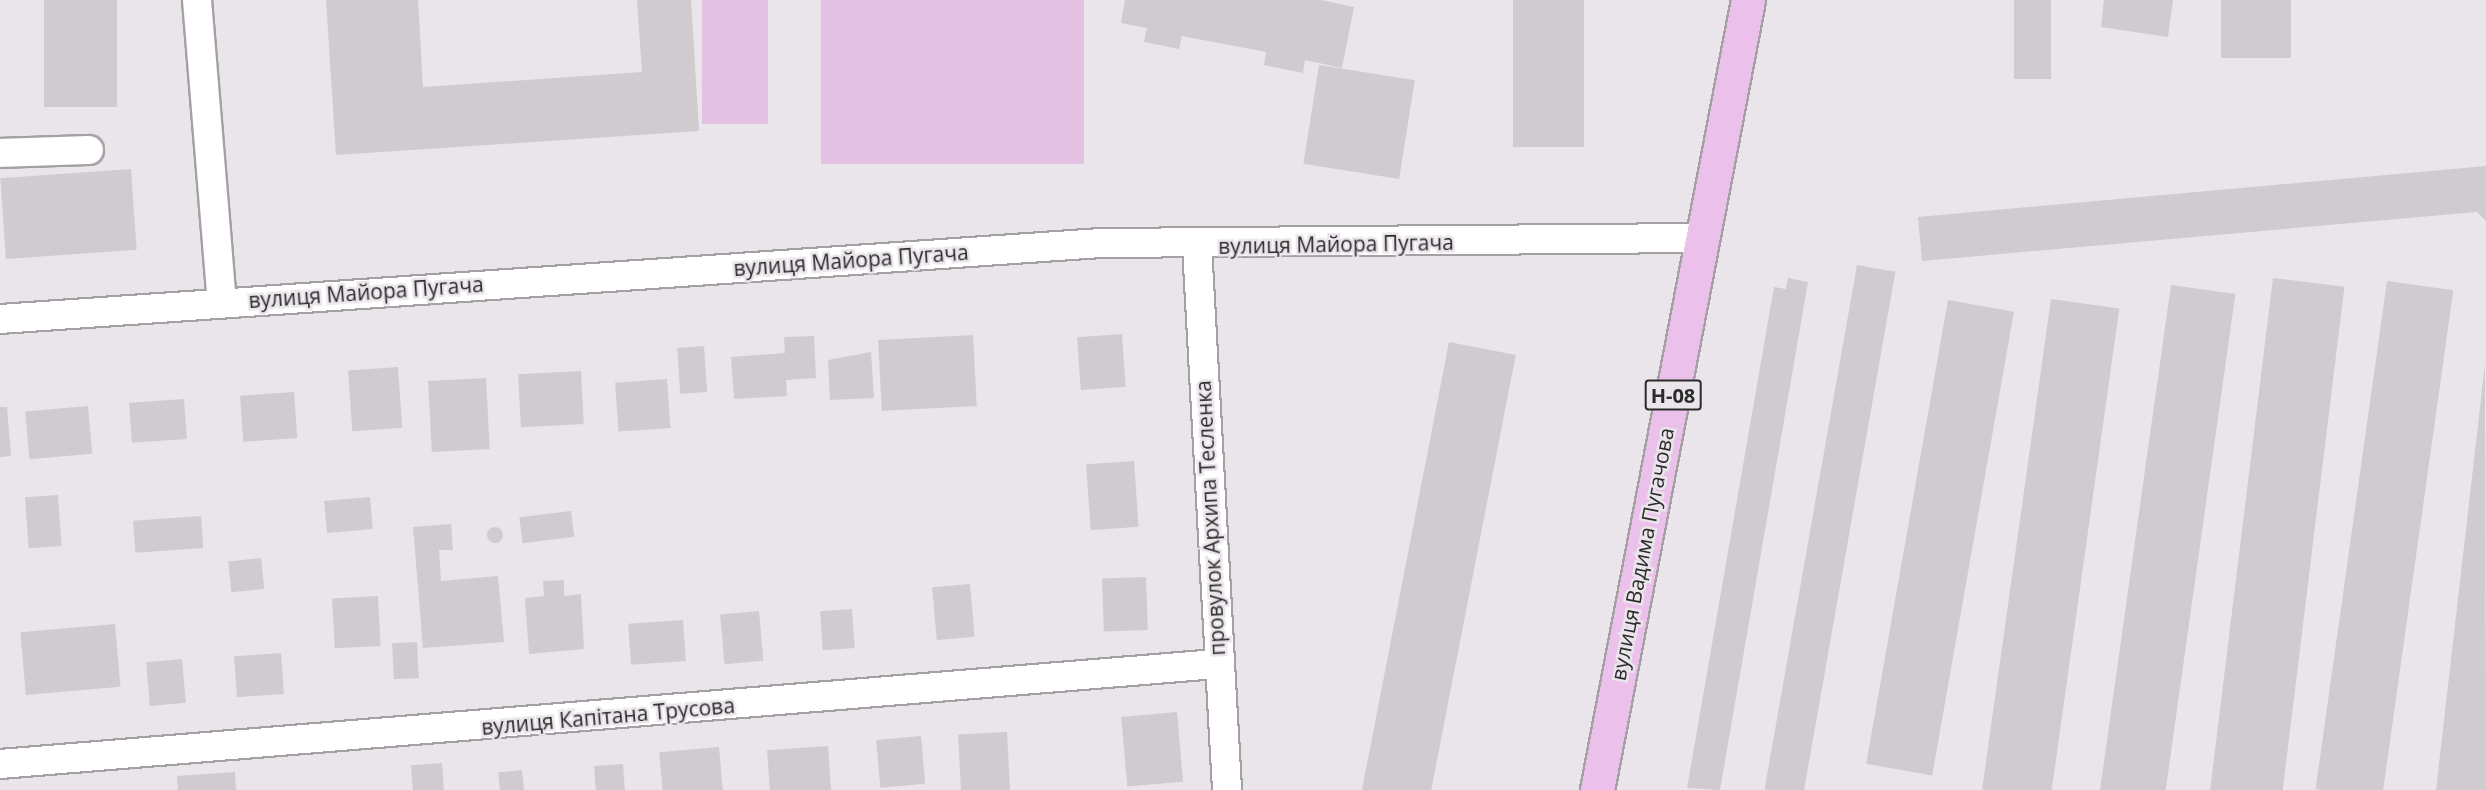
<!DOCTYPE html>
<html>
<head>
<meta charset="utf-8">
<style>
  body { margin:0 }
  #map { position:relative; width:2486px; height:790px; overflow:hidden; background:#eae5ea; font-family:"Open Sans",sans-serif }
  div>[style] { position:absolute }
  [style*='--x'] { left:calc(var(--x)*1px); top:calc(var(--y)*1px); width:calc(var(--w)*1px); rotate:calc(var(--a)*1deg) }
  .green>* { inset:0; background:#e2c1e2; transform-origin:0 0 }
  .building>* { inset:0; background:#cfcbcf; transform-origin:0 0 }
  .round { border-radius:50% }
  .roads { filter:drop-shadow(2px 0 #a4a0a4) drop-shadow(-2px 0 #a4a0a4) drop-shadow(0 2px #a4a0a4) drop-shadow(0 -2px #a4a0a4) }
  .minor>* { height:28px; margin:-14px; padding:0 14px; transform-origin:14px; border-radius:14px; background:#fff }
  .primary>* { height:33px; margin:-16.5px; padding:0 16.5px; transform-origin:16.5px; border-radius:16.5px; background:#ebc1eb }
  span { translate:-50% -50%; white-space:nowrap; text-align:center; line-height:1.15; -webkit-text-stroke:5px #eae5ea; paint-order:stroke }
  .shield-label span { padding:2px 4px; background:#eae5ea; border:2px solid; border-radius:4px; -webkit-text-stroke-width:0 }
  .shield-label { font-size:20px; color:#2c2b2c; font-weight:700 }
  .street-label { font-size:21px; color:#2c2b2c }
</style>
</head>
<body>
<div id="map">
  <div class="green">
    <div style="left:702px;top:0;width:66px;height:124px"></div>
    <div style="left:821px;top:0;width:263px;height:164px"></div>
  </div>
  <div class="building">
    <div style="left:44px;top:0;width:73px;height:107px"></div>
    <div style="clip-path:polygon(326px 0,418px 0,423px 87px,642px 72px,637px 0,691px 0,699px 131px,336px 155px)"></div>
    <div style="clip-path:polygon(1125px 0,1321px 0,1354px 7px,1342px 68px,1305px 60px,1303px 73px,1264px 65px,1266px 52px,1182px 36px,1179px 49px,1144px 42px,1147px 28px,1121px 23px)"></div>
    <div style="left:1513px;top:0;width:71px;height:147px"></div>
    <div style="left:2014px;top:0;width:37px;height:79px"></div>
    <div style="clip-path:polygon(2104px 0,2173px 0,2168px 37px,2101px 27px)"></div>
    <div style="left:2221px;top:0;width:70px;height:58px"></div>
    <div style="left:1319px;top:65px;width:97px;height:100px;rotate:9deg"></div>
    <div style="clip-path:polygon(2486px 166px,2486px 221px,2477px 212px,1922px 261px,1918px 217px)"></div>
    <div style="left:131px;top:169px;width:81px;height:131px;rotate:86deg"></div>
    <div style="left:1857px;top:265px;width:39px;height:532px;rotate:10deg"></div>
    <div style="clip-path:polygon(1788px 278px,1808px 282px,1720px 790px,1687px 788px,1774px 287px,1786px 289px)"></div>
    <div style="left:2273px;top:278px;width:72px;height:516px;rotate:7deg"></div>
    <div style="left:2387px;top:281px;width:67px;height:513px;rotate:8deg"></div>
    <div style="left:2171px;top:285px;width:65px;height:510px;rotate:8deg"></div>
    <div style="left:2051px;top:299px;width:69px;height:495px;rotate:8deg"></div>
    <div style="left:1948px;top:300px;width:67px;height:471px;rotate:10deg"></div>
    <div style="left:1122px;top:334px;width:53px;height:45px;rotate:86deg"></div>
    <div style="left:973px;top:335px;width:71px;height:95px;rotate:87deg"></div>
    <div style="clip-path:polygon(814px 336px,816px 378px,786px 380px,787px 396px,734px 399px,731px 357px,785px 353px,784px 337px)"></div>
    <div style="left:1449px;top:342px;width:68px;height:456px;rotate:11deg"></div>
    <div style="left:704px;top:346px;width:46px;height:27px;rotate:86deg"></div>
    <div style="clip-path:polygon(871px 352px,874px 398px,830px 400px,828px 360px)"></div>
    <div style="clip-path:polygon(2485px 364px,2486px 790px,2436px 790px)"></div>
    <div style="left:398px;top:367px;width:61px;height:50px;rotate:86deg"></div>
    <div style="left:581px;top:371px;width:53px;height:63px;rotate:87deg"></div>
    <div style="left:486px;top:378px;width:71px;height:58px;rotate:87deg"></div>
    <div style="left:667px;top:379px;width:49px;height:52px;rotate:86deg"></div>
    <div style="left:294px;top:392px;width:46px;height:54px;rotate:86deg"></div>
    <div style="left:184px;top:399px;width:40px;height:55px;rotate:86deg"></div>
    <div style="left:88px;top:406px;width:48px;height:63px;rotate:85deg"></div>
    <div style="clip-path:polygon(0 407px,7px 407px,11px 456px,0 457px)"></div>
    <div style="left:1134px;top:461px;width:66px;height:48px;rotate:86deg"></div>
    <div style="left:58px;top:495px;width:51px;height:33px;rotate:86deg"></div>
    <div style="left:370px;top:497px;width:32px;height:46px;rotate:85deg"></div>
    <div style="left:571px;top:511px;width:26px;height:52px;rotate:83deg"></div>
    <div style="left:201px;top:516px;width:32px;height:68px;rotate:86deg"></div>
    <div style="clip-path:polygon(451px 524px,453px 550px,439px 550px,441px 581px,498px 576px,504px 642px,423px 648px,413px 527px)"></div>
    <div class="round" style="left:487px;top:527px;width:16px;height:16px"></div>
    <div style="left:261px;top:558px;width:31px;height:33px;rotate:84deg"></div>
    <div style="left:1146px;top:577px;width:53px;height:44px;rotate:88deg"></div>
    <div style="clip-path:polygon(564px 580px,564px 596px,581px 594px,584px 649px,529px 654px,525px 598px,544px 596px,543px 581px)"></div>
    <div style="left:970px;top:584px;width:53px;height:38px;rotate:85deg"></div>
    <div style="left:378px;top:596px;width:50px;height:46px;rotate:87deg"></div>
    <div style="left:852px;top:609px;width:39px;height:32px;rotate:86deg"></div>
    <div style="left:759px;top:611px;width:50px;height:39px;rotate:85deg"></div>
    <div style="left:683px;top:620px;width:41px;height:55px;rotate:86deg"></div>
    <div style="left:115px;top:624px;width:63px;height:95px;rotate:85deg"></div>
    <div style="left:417px;top:642px;width:36px;height:25px;rotate:87deg"></div>
    <div style="left:281px;top:653px;width:41px;height:47px;rotate:86deg"></div>
    <div style="left:182px;top:659px;width:44px;height:36px;rotate:85deg"></div>
    <div style="left:1177px;top:712px;width:70px;height:56px;rotate:85deg"></div>
    <div style="left:1007px;top:732px;width:58px;height:49px;rotate:87deg"></div>
    <div style="left:921px;top:736px;width:48px;height:45px;rotate:85deg"></div>
    <div style="left:828px;top:746px;width:44px;height:61px;rotate:86deg"></div>
    <div style="left:719px;top:747px;width:43px;height:60px;rotate:85deg"></div>
    <div style="left:442px;top:763px;width:27px;height:31px;rotate:86deg"></div>
    <div style="left:623px;top:764px;width:26px;height:29px;rotate:86deg"></div>
    <div style="left:522px;top:770px;width:20px;height:24px;rotate:84deg"></div>
    <div style="clip-path:polygon(235px 772px,236px 790px,178px 790px,177px 776px)"></div>
  </div>
  <div class="roads">
    <div class="minor">
      <div style="--x:197;--y:0;--w:302;--a:85.3"></div>
      <div style="--x:0;--y:153;--w:89;--a:-1.9"></div>
      <div style="--x:1197;--y:246;--w:545;--a:86.84"></div>
      <div style="--x:0;--y:319;--w:1105;--a:-3.95"></div>
      <div style="--x:1102;--y:243;--w:601;--a:-0.48"></div>
      <div style="--x:0;--y:764;--w:1220;--a:-4.7"></div>
    </div>
    <div class="primary">
      <div style="--x:1597;--y:790;--w:804;--a:-79.18"></div>
    </div>
  </div>
  <div class="shield-label">
    <span style="left:1673px;top:395px">Н-08</span>
  </div>
  <div class="street-label">
    <span style="left:1336px;top:244px;rotate:-1deg">вулиця Майора Пугача</span>
    <span style="left:851px;top:260px;rotate:-4deg">вулиця Майора Пугача</span>
    <span style="left:366px;top:292px;rotate:-4deg">вулиця Майора Пугача</span>
    <span style="left:1210px;top:518px;rotate:-93deg">провулок Архипа Тесленка</span>
    <span style="left:1642px;top:554px;rotate:-79deg">вулиця Вадима Пугачова</span>
    <span style="left:608px;top:716px;rotate:-5deg">вулиця Капітана Трусова</span>
  </div>
</div>
</body>
</html>
